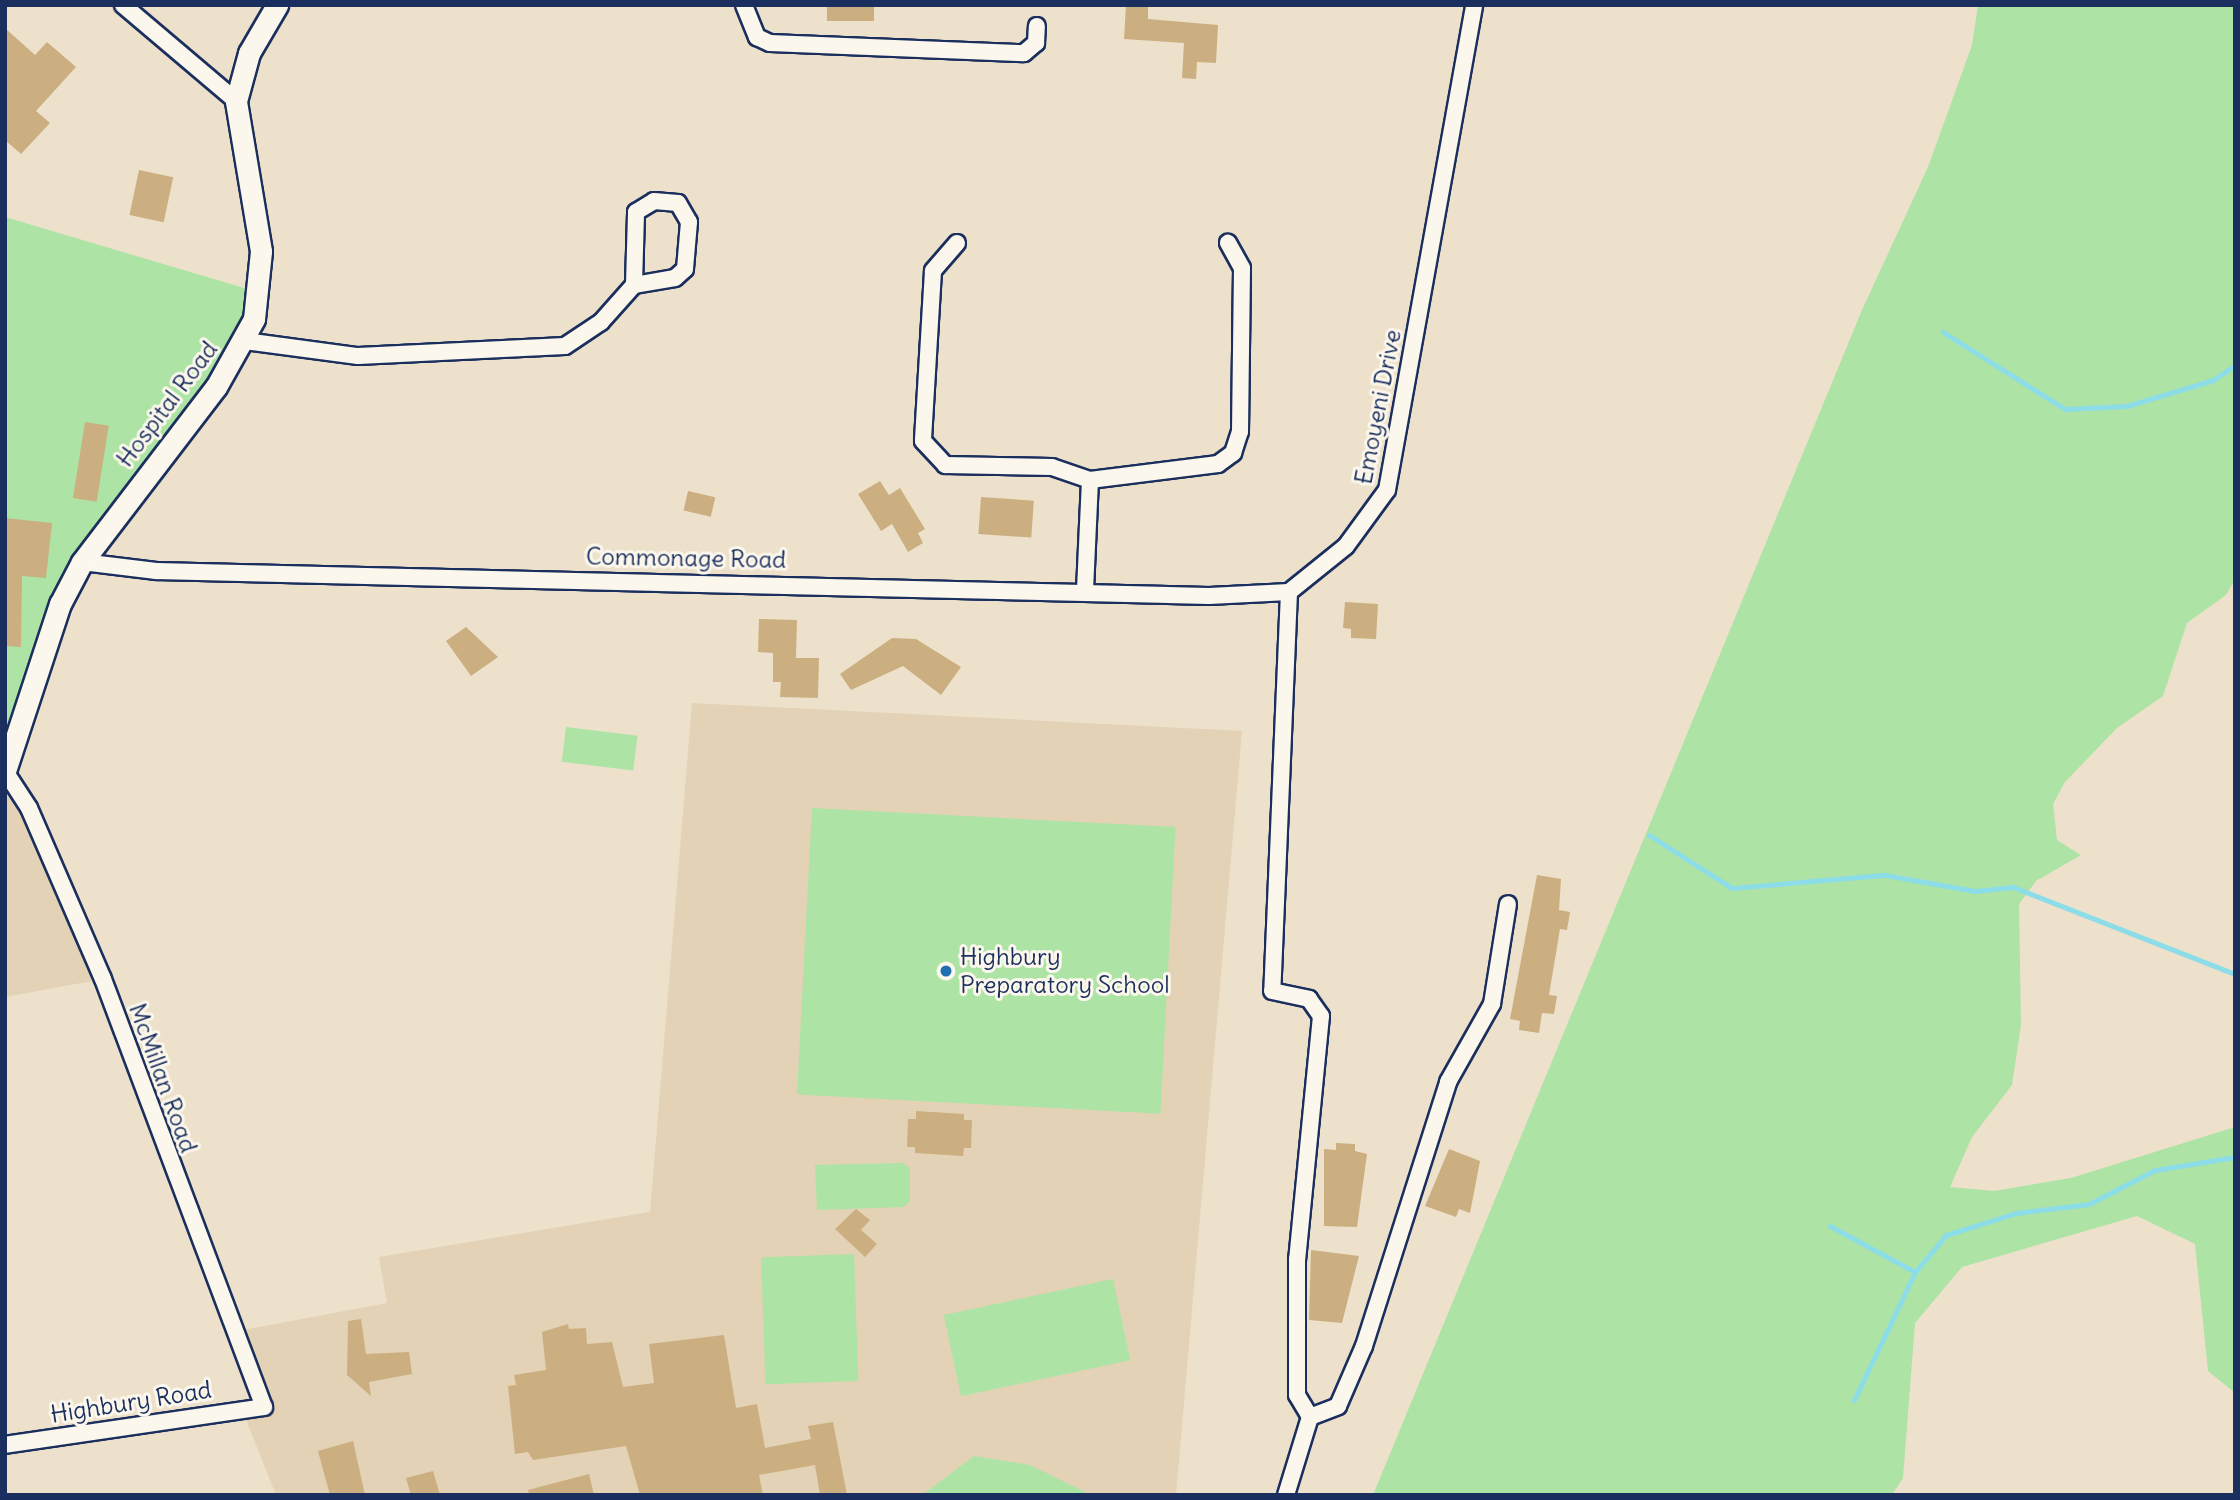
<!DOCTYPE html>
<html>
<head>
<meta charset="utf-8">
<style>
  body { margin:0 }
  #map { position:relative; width:2240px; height:1500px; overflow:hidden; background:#ede1cc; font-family:Delius,sans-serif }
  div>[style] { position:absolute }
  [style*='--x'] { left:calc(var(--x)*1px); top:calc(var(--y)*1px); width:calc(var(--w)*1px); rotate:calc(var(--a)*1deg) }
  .built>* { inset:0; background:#e3d2b5 }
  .green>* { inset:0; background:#ade3a5; transform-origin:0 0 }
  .stream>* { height:5px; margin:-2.5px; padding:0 2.5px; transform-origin:2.5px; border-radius:2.5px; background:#8ddde8 }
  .building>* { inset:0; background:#cbaf80; transform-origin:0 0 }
  .roads { filter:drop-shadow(2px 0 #1b2f5e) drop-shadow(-2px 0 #1b2f5e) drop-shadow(0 2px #1b2f5e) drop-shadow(0 -2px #1b2f5e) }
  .minor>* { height:16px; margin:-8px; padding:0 8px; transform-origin:8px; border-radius:8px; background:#fbf7ec }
  .tertiary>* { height:21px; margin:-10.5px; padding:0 10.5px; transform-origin:10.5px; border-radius:10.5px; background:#fbf7ec }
  .dots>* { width:19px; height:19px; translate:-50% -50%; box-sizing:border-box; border:4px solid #fbf7ec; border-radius:50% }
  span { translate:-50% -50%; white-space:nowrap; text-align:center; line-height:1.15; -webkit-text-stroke:6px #fbf7ec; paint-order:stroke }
  .street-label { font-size:24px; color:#1b2f5e }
  .poi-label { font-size:24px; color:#1b2f5e }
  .left { translate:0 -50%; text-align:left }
  .frame { position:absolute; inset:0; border:7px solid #1b2f5e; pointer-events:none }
</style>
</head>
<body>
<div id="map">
  <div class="built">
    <div style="clip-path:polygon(692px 703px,1242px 731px,1176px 1495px,276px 1495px,241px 1407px,263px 1407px,232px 1332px,387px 1303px,379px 1257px,650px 1212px)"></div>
    <div style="clip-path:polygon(5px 771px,103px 979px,5px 997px)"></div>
  </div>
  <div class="green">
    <div style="clip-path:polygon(1978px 5px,2235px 5px,2235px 579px,2226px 595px,2187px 623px,2163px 696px,2117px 728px,2065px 782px,2053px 804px,2057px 840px,2081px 855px,2036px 881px,2019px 904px,2021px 1025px,2012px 1085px,1972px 1137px,1950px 1187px,1994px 1191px,2071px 1178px,2235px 1127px,2235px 1393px,2208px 1371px,2195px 1244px,2137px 1216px,1962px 1267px,1915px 1323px,1903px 1478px,1892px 1495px,1373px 1495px,1862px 310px,1928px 167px,1972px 45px)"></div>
    <div style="clip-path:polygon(5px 217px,261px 293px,254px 319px,82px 562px,5px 737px)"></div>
    <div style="left:566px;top:727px;width:72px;height:35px;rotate:7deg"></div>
    <div style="left:812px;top:808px;width:364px;height:287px;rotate:3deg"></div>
    <div style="clip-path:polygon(903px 1163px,910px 1168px,910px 1201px,904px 1207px,817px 1210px,815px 1165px)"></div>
    <div style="left:854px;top:1254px;width:127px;height:93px;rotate:88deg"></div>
    <div style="left:1113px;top:1279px;width:83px;height:173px;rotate:78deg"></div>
    <div style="clip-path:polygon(974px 1456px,1030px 1465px,1091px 1495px,922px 1495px)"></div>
  </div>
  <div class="stream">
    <div style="--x:1943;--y:332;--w:144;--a:32.3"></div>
    <div style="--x:2065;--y:409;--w:62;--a:-2.8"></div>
    <div style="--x:2127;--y:406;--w:90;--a:-16.8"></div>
    <div style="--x:2213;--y:380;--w:27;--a:-34"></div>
    <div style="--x:1649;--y:835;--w:98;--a:32.6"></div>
    <div style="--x:1732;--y:888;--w:154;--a:-4.9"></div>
    <div style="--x:1885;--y:875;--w:91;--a:10.1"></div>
    <div style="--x:1975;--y:891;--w:38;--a:-6"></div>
    <div style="--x:2013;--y:887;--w:238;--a:21.4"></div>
    <div style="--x:1830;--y:1226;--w:97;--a:28.4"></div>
    <div style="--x:1854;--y:1400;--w:142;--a:-64.5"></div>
    <div style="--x:1915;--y:1272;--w:48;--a:-50"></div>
    <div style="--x:1946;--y:1235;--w:73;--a:-17.4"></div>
    <div style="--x:2016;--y:1213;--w:74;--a:-7"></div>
    <div style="--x:2089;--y:1204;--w:74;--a:-27.3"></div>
    <div style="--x:2155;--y:1170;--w:81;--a:-9.2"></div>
  </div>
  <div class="building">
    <div style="left:827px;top:5px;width:47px;height:16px"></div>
    <div style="clip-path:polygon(1126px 5px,1148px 5px,1148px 19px,1218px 25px,1216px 63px,1197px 62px,1196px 79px,1182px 78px,1184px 43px,1124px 39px)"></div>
    <div style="clip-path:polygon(5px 28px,35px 55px,47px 42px,76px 67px,36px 111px,50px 123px,21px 154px,5px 140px)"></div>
    <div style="left:139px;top:170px;width:35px;height:46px;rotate:12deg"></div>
    <div style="left:85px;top:422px;width:24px;height:77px;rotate:9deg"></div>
    <div style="clip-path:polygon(880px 481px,889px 495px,900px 488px,925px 529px,918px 533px,923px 543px,908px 552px,892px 524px,881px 531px,858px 494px)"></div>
    <div style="left:688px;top:491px;width:28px;height:20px;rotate:13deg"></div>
    <div style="left:981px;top:497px;width:53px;height:37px;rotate:4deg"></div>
    <div style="clip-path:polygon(5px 518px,52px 523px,46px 578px,22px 576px,21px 647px,5px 646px)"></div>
    <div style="clip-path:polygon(1345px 602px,1378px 604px,1376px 639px,1351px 638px,1351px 629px,1343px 628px)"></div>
    <div style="clip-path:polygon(759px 619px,797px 620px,796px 658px,819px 658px,818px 698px,780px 697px,781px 682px,773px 682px,773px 653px,758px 652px)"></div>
    <div style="clip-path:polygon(466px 627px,498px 657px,471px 676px,446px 641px)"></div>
    <div style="clip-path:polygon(892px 638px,916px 639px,961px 667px,941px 695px,903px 666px,851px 690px,840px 674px)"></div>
    <div style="clip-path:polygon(1537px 875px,1561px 879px,1559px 910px,1570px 912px,1567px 930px,1560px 929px,1549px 995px,1557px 996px,1554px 1014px,1542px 1013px,1539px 1033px,1519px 1030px,1520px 1021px,1510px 1019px)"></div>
    <div style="clip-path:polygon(916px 1111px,964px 1114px,964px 1120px,972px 1120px,971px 1148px,964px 1148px,963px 1156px,915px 1153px,915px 1147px,907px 1147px,908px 1119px,916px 1119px)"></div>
    <div style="clip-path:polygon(1336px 1143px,1355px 1144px,1355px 1151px,1367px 1154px,1357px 1227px,1324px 1226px,1324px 1149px,1336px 1150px)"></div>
    <div style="clip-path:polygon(1449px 1149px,1480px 1161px,1470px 1213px,1459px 1209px,1456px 1217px,1425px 1206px)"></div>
    <div style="clip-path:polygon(856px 1209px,870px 1220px,861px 1230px,877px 1244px,865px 1257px,835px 1229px)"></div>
    <div style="clip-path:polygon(1311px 1250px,1359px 1256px,1342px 1323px,1309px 1320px)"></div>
    <div style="clip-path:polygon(361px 1319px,366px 1354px,409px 1352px,412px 1374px,369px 1382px,371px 1396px,347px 1375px,348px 1321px)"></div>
    <div style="clip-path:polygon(568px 1324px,569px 1329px,586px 1328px,587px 1344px,612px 1342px,623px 1387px,654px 1383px,649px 1344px,724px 1335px,736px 1408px,757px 1404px,765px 1448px,811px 1439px,808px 1426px,833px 1422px,847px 1495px,820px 1495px,815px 1465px,759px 1475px,763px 1495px,640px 1495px,626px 1446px,533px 1460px,528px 1452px,515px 1454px,508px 1386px,516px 1385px,514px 1375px,546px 1370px,542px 1332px)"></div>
    <div style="clip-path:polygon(353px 1441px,365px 1495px,330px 1495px,318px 1451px)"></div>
    <div style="clip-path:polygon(433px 1471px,440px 1495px,411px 1495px,406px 1478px)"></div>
    <div style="clip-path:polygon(589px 1474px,594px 1495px,529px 1495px,528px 1490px)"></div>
  </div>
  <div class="roads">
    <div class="minor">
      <div style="--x:123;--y:5;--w:148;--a:40.3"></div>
      <div style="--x:744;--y:5;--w:35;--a:68"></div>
      <div style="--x:757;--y:37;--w:14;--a:25"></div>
      <div style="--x:770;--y:43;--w:254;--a:2.3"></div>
      <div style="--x:1024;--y:53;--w:16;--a:-40"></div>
      <div style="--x:1036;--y:43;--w:17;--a:-87"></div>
      <div style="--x:957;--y:243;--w:37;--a:131"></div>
      <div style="--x:933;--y:271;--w:170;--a:93.4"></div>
      <div style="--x:923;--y:441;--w:33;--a:47"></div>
      <div style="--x:945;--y:465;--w:107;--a:1.1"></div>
      <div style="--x:1052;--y:467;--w:40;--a:18.9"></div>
      <div style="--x:1090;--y:480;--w:112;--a:92.6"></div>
      <div style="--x:245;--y:341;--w:114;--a:7.6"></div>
      <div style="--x:358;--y:356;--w:207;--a:-2.8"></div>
      <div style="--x:565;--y:346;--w:43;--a:-33.7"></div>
      <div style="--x:601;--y:322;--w:50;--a:-48.3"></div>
      <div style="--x:634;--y:285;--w:73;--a:-88.4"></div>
      <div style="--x:636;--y:212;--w:21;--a:-31"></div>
      <div style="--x:654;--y:201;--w:24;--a:5"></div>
      <div style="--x:678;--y:203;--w:22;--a:60"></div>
      <div style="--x:689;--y:222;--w:47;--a:94.9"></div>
      <div style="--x:685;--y:269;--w:13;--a:138"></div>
      <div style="--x:675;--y:278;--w:42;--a:170.3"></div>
      <div style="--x:1090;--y:480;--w:129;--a:-7.1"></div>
      <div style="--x:1218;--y:464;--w:19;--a:-36"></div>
      <div style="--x:1233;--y:453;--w:22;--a:-72"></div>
      <div style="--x:1240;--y:432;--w:164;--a:-89.3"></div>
      <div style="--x:1242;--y:268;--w:29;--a:-119"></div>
      <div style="--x:82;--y:562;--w:75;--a:6.9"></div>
      <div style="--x:156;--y:571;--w:1053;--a:1.36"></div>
      <div style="--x:1209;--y:596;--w:80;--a:-2.9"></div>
      <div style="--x:1289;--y:592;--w:73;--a:-38.9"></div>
      <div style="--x:1346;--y:546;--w:69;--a:-53.8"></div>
      <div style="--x:1387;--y:490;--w:493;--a:-79.8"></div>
      <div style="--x:1289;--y:592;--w:399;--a:92.4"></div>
      <div style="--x:1272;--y:991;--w:38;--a:12"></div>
      <div style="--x:1309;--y:999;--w:21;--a:55"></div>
      <div style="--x:1321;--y:1016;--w:244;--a:95.6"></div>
      <div style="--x:1297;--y:1259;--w:136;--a:90"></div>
      <div style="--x:1297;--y:1395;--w:26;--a:59"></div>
      <div style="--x:1310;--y:1417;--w:30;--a:-21"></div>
      <div style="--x:1338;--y:1406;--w:65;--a:-66.6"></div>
      <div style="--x:1364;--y:1346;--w:277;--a:-72.3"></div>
      <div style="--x:1448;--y:1082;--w:90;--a:-60.6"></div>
      <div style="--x:1492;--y:1004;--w:101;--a:-80.9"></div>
      <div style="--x:5;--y:771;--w:44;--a:57"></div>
      <div style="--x:29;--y:808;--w:186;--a:66.6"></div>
      <div style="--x:103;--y:979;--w:457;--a:69.4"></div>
      <div style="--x:264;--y:1407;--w:262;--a:171.7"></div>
      <div style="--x:1286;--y:1495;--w:82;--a:-72.9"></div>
    </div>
    <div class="tertiary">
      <div style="--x:5;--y:771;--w:176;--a:-71.8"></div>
      <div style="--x:60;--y:604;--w:47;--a:-62.4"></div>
      <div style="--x:82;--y:562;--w:220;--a:-52.6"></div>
      <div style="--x:216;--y:387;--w:78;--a:-60.8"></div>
      <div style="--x:254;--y:319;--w:68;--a:-84.1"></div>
      <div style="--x:261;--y:251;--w:152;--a:-99.5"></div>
      <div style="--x:236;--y:101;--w:50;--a:-74.8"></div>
      <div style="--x:249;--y:53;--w:56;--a:-59.7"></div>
    </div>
  </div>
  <div class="dots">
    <div style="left:946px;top:971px;background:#1f6fb2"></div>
  </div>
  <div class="street-label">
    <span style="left:167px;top:404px;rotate:-53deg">Hospital Road</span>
    <span style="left:1378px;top:407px;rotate:-79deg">Emoyeni Drive</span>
    <span style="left:686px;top:558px;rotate:1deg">Commonage Road</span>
    <span style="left:163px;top:1078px;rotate:70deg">McMillan Road</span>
    <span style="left:131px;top:1402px;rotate:-9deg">Highbury Road</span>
  </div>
  <div class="poi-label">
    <span class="left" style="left:960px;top:971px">Highbury<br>Preparatory School</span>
  </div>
  <div class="frame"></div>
</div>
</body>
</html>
